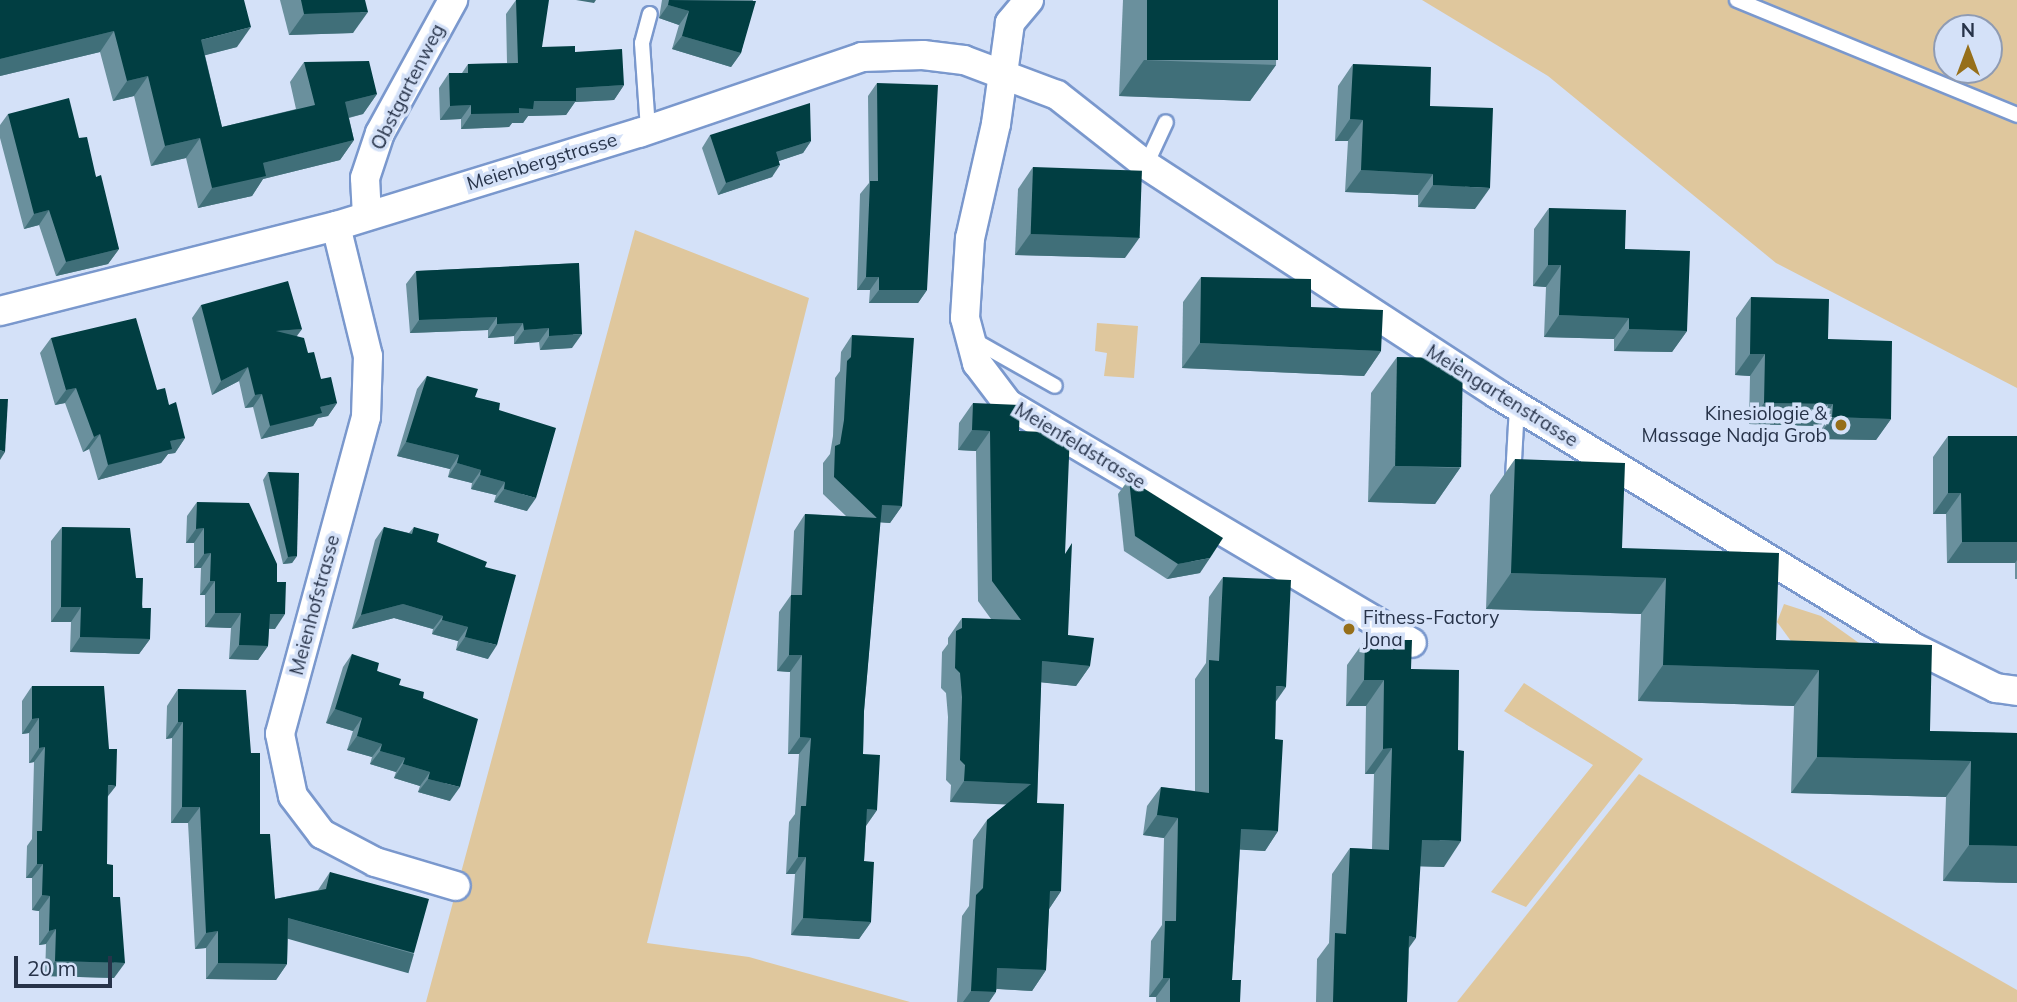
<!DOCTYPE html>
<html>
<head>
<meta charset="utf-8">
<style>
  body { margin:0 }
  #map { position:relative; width:2017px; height:1002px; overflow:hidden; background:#d4e1f8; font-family:Mulish,sans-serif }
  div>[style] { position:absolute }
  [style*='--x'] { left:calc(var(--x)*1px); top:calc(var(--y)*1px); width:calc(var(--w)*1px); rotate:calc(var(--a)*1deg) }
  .green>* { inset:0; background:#dfc79d }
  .roads { filter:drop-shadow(2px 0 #7a98cd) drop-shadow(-2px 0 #7a98cd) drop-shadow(0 2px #7a98cd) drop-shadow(0 -2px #7a98cd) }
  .service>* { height:14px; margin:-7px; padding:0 7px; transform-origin:7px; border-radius:7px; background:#fff }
  .minor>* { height:28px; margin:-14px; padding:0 14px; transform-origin:14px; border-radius:14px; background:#fff }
  .wall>* { inset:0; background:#6a909d }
  .shaded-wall>* { inset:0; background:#406f79; transform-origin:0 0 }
  .building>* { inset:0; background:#013e42; transform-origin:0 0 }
  .dots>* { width:19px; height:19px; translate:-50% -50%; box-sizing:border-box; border:4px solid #d4e1f8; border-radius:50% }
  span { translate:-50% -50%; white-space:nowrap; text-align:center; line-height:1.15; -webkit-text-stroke:7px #d4e1f8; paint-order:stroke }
  .street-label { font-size:19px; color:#273349 }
  .poi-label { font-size:19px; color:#273349 }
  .right { translate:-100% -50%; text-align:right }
  .left { translate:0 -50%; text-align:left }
  .north { position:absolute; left:1933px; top:14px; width:70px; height:70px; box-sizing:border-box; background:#d4e1f8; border:2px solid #8f9bb2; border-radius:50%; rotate:0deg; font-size:19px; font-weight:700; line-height:28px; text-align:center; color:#273349 }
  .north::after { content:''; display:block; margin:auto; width:24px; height:32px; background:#966f1a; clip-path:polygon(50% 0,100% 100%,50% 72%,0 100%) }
  .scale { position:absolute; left:14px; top:956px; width:98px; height:32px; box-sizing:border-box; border:4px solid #273349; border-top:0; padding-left:9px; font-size:21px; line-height:24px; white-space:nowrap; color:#273349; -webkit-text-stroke:5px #d4e1f8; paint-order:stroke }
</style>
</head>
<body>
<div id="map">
  <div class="green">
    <div style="clip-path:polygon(evenodd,1422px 0,2017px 0,2017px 388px,1776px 263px,1548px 76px,1422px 0,1947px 28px,1989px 28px,1989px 70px,1947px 70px,1947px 28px)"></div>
    <div style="clip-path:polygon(635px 230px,809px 298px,647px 943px,749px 957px,910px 1002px,426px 1002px)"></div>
    <div style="clip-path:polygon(1097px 323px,1138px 326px,1134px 378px,1104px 376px,1107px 353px,1095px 351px)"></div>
    <div style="clip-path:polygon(1784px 604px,1821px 616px,1859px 643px,1796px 648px,1777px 622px)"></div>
    <div style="clip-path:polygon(1524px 683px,1643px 759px,1526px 907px,1491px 892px,1593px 765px,1504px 711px)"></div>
    <div style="clip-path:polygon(1639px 774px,2017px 990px,2017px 1002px,1457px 1002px)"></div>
  </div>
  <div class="roads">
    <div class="service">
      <div style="--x:1737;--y:0;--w:303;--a:22.3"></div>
      <div style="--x:648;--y:129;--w:86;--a:-94"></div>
      <div style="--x:642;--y:43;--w:30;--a:-75"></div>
      <div style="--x:1146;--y:165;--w:47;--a:-65.1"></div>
      <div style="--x:972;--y:339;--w:95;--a:29.5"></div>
      <div style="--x:1513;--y:478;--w:72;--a:-86.8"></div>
    </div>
    <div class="minor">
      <div style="--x:1029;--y:0;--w:30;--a:130"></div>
      <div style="--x:1010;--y:23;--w:102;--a:97.9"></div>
      <div style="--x:996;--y:124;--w:117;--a:102.8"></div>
      <div style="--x:970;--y:238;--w:80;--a:93.6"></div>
      <div style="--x:965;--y:318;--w:47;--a:75.1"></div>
      <div style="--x:977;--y:363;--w:51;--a:52.9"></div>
      <div style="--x:1008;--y:404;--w:469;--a:30.6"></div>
      <div style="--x:367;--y:216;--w:38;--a:-93"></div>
      <div style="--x:365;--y:178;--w:47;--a:-71.6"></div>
      <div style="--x:380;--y:133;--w:152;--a:-61.2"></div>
      <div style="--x:336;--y:226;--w:134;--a:76.2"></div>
      <div style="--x:368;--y:356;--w:61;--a:91.9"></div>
      <div style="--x:366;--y:417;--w:328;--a:105.2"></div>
      <div style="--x:280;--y:734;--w:63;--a:78.2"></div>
      <div style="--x:293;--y:796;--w:48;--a:52.7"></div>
      <div style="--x:322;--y:834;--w:60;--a:27.8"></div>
      <div style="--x:375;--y:862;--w:84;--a:16.5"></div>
      <div style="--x:0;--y:311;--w:347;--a:-14.2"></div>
      <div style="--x:336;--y:226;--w:317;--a:-17.1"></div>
      <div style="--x:639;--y:133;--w:236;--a:-18.8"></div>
      <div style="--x:862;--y:57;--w:61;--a:-1.9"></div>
      <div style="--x:923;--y:55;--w:41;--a:7"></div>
      <div style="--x:964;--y:60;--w:99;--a:20.6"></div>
      <div style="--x:1057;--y:95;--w:113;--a:38.2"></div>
      <div style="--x:1146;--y:165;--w:419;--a:33.1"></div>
      <div style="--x:1497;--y:394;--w:487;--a:31.3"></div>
      <div style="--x:1913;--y:647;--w:93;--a:26.3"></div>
      <div style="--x:1996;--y:688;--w:21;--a:8"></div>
    </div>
  </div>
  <div class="wall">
    <div style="clip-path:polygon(0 0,237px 47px,205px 55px,222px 127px,296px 109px,290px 82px,304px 62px,377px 94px,363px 114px,349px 118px,354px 140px,340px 160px,263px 179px,252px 196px,198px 208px,186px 158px,151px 166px,134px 96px,113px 101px,100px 52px,0 76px)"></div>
    <div style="clip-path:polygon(280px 0,365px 0,353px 33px,289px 35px)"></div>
    <div style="clip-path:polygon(516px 0,542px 47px,575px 52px,624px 85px,614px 100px,575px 102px,566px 115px,528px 116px,523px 123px,512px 123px,509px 127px,461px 129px,461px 119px,440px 120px,439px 88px,449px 73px,462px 73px,468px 64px,507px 63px,506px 14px)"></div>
    <div style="clip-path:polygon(662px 0,753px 0,741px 53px,731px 67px,672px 49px,679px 25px,659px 18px)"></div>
    <div style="clip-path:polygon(1123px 0,1278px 0,1276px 65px,1250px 101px,1119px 96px)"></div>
    <div style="clip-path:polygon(1353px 64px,1430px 106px,1475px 209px,1418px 207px,1418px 195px,1345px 192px,1348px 141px,1335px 141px,1338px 86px)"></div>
    <div style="clip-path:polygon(877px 83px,927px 290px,918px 303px,869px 303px,870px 290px,857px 290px,860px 194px,869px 183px,868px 96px)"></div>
    <div style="clip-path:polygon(8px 114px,79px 138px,96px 177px,119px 249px,108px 264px,56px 276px,39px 225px,24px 229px,0 138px,0 125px)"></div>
    <div style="clip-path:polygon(710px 135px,811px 141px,803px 153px,779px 161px,772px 177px,718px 195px,702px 148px)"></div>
    <div style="clip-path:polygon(1033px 167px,1125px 258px,1015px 255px,1018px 189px)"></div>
    <div style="clip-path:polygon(1549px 208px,1625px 249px,1687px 331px,1672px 352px,1614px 351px,1614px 339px,1544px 337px,1546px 287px,1533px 286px,1534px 229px)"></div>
    <div style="clip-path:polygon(579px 263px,572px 348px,540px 350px,539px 342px,514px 344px,514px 336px,488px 338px,488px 330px,410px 333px,406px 284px,416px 271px)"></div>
    <div style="clip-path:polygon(1201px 277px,1311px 307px,1381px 351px,1364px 376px,1182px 368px,1183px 302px)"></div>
    <div style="clip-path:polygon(1751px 297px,1828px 339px,1891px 419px,1876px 440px,1817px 439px,1817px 426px,1749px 424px,1750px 376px,1735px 375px,1736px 318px)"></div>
    <div style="clip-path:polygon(201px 305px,302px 329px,297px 336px,308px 353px,321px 379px,337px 403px,328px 416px,318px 418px,313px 426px,261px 439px,253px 407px,245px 408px,239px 381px,212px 395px,192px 318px)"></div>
    <div style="clip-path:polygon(852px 335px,902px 506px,890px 523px,880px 522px,864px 711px,863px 754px,877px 810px,866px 826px,864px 861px,871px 922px,859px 939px,791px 935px,795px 874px,786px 874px,789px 822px,795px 814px,799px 754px,788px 754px,790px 672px,777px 671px,779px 612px,791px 595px,794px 531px,805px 514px,846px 516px,823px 494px,823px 463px,830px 454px,833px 436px,835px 378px,840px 371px,841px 352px)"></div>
    <div style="clip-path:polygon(51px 338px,157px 390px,169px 405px,185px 438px,175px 453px,168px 454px,161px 463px,98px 480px,89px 449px,83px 452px,65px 403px,55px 405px,40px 353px)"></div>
    <div style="clip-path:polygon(1397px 357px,1460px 468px,1435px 504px,1368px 502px,1371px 393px)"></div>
    <div style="clip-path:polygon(427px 376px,475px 397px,499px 410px,527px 511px,494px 502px,496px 495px,471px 489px,472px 483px,448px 477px,450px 469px,397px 456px,417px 389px)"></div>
    <div style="clip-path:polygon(973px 403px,1019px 431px,1065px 553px,1068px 635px,1090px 666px,1076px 686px,1041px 682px,1037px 803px,1061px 891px,1049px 909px,1046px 970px,1032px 991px,997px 989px,989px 1002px,957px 1002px,962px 916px,969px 906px,973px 840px,987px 820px,1007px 804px,950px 802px,951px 785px,946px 780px,948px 717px,946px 693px,941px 688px,942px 652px,948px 644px,948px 638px,962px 618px,991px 619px,978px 601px,976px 451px,958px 450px,959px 423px)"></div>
    <div style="clip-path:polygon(1948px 436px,2017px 436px,2017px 579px,2015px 579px,2015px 563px,1947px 563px,1946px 514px,1933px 514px,1933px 457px)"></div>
    <div style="clip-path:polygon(1515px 459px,1622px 548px,1776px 640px,1930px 731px,2017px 733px,2017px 883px,1943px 881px,1946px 797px,1791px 793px,1794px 706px,1638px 701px,1641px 614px,1486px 609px,1490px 495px)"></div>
    <div style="clip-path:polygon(268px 472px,297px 556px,292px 563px,283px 564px,263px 480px)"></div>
    <div style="clip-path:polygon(1129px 479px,1200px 573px,1167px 579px,1124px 551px,1118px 494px)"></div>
    <div style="clip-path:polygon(197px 502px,275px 629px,269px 629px,268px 646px,258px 660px,229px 659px,231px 628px,205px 627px,205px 595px,200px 595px,201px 568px,194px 568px,194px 543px,186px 543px,187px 516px)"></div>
    <div style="clip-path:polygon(62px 527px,136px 578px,150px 639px,139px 654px,70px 652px,71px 622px,51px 622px,51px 541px)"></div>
    <div style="clip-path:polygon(384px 527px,409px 533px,414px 527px,437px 542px,485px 567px,488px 659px,456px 650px,458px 641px,432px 634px,433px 629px,394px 618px,352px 629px,375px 540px)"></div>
    <div style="clip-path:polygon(1223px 577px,1276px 702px,1275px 739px,1278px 831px,1265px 851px,1240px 849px,1232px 980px,1240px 1002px,1156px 1002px,1156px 997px,1149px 997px,1151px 941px,1162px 925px,1164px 838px,1143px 835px,1147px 806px,1161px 787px,1195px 791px,1195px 679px,1206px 663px,1209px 597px)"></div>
    <div style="clip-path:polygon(1365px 640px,1411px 669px,1444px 867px,1420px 866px,1409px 949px,1407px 1002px,1316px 1002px,1317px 959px,1329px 943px,1332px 874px,1350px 848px,1372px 849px,1374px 774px,1365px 774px,1366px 706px,1346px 706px,1347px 665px)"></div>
    <div style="clip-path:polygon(352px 654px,399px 685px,423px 698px,450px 801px,418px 792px,420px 786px,394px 778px,396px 772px,370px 764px,372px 757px,347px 750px,353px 731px,326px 723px,343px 667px)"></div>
    <div style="clip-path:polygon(32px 686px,107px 797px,107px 864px,113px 897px,114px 978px,45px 976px,46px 944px,39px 945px,39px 911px,32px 910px,32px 878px,26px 878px,27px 846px,32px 839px,34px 762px,29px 763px,29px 733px,22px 734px,22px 701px)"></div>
    <div style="clip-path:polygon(178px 689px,251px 753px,260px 834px,275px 899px,318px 890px,330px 872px,414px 953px,402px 969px,288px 938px,287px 964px,276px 980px,206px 979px,206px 948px,195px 949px,188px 823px,171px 823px,172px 738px,166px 739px,167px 706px)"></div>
  </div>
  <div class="shaded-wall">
    <div style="clip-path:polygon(576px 0,596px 0,594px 3px)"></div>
    <div style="clip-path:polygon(668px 5px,689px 11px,679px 25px,659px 18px)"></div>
    <div style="clip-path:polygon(368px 12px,353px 33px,289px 35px,304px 14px)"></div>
    <div style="clip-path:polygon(251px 27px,237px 47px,187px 60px,201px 40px)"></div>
    <div style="clip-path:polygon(114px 31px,100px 52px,0 76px,0 59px)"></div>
    <div style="clip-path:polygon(682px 36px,741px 53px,731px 67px,672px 49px)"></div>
    <div style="clip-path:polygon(1144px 60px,1276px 65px,1250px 101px,1119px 96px)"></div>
    <div style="clip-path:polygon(148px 76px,134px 96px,113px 101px,127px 81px)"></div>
    <div style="clip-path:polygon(624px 85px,614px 100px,575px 102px,566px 115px,528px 116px,523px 123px,512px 123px,509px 127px,461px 129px,471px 114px,519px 108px,534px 101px,576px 88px)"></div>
    <div style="clip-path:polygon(377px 94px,363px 114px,331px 122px,345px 102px)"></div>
    <div style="clip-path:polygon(471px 105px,461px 119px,440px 120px,450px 106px)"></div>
    <div style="clip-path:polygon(1350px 119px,1363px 120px,1348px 141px,1335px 141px)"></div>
    <div style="clip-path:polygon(200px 138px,186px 158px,151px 166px,165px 146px)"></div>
    <div style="clip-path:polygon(354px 140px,340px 160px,263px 179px,252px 196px,198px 208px,212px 188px,263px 163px)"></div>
    <div style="clip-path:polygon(811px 141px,803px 153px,767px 165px,776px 152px)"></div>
    <div style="clip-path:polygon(780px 165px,772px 177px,718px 195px,726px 183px)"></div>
    <div style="clip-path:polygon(1361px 170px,1433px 174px,1418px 195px,1345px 192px)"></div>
    <div style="clip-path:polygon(1433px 185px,1490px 188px,1475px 209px,1418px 207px)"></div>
    <div style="clip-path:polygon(49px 210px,39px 225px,24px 229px,34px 214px)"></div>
    <div style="clip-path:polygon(1030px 234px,1140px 237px,1125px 258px,1015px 255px)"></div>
    <div style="clip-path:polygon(119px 249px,108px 264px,56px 276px,66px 262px)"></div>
    <div style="clip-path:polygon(1548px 265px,1561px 265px,1546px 287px,1533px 286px)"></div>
    <div style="clip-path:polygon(866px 277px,879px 277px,870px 290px,857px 290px)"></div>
    <div style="clip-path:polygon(879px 290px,927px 290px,918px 303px,869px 303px)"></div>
    <div style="clip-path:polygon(1559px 315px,1629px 318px,1614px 339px,1544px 337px)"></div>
    <div style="clip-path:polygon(497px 317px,488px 330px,410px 333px,419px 320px)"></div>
    <div style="clip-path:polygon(523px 323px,514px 336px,488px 338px,497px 324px)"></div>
    <div style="clip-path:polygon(549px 328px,539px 342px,514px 344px,524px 330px)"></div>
    <div style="clip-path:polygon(302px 329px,292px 342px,276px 331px)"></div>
    <div style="clip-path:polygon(1629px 329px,1687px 331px,1672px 352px,1614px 351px)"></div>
    <div style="clip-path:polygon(582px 334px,572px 348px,540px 350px,549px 336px)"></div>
    <div style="clip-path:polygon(1200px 343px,1381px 351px,1364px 376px,1182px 368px)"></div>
    <div style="clip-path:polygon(1750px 354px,1765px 354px,1750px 376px,1735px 375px)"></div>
    <div style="clip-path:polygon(248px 367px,239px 381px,212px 395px,221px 381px)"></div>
    <div style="clip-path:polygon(76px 388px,65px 403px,55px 405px,66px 390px)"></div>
    <div style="clip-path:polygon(262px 394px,253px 407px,245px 408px,255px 395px)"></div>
    <div style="clip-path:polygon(337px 403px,328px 416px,318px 418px,313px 426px,261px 439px,270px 426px,320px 407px)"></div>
    <div style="clip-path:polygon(1764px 403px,1833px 404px,1817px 426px,1749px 424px)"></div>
    <div style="clip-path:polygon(1832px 417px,1891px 419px,1876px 440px,1817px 439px)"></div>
    <div style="clip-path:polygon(972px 430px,990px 431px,976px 451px,958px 450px)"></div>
    <div style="clip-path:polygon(100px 434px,89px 449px,83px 452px,94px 437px)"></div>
    <div style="clip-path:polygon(185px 438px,175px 453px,168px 454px,161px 463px,98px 480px,108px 465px,170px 441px)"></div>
    <div style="clip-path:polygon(406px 442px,459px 455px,450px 469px,397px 456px)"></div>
    <div style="clip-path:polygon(0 450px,5px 452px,0 460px)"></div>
    <div style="clip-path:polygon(457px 463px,481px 470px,472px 483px,448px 477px)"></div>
    <div style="clip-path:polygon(1394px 466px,1460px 468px,1435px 504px,1368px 502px)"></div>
    <div style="clip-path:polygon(480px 475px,505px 482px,496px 495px,471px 489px)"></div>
    <div style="clip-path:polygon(504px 489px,536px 498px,527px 511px,494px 502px)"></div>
    <div style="clip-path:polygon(1948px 493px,1961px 493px,1946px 514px,1933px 514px)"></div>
    <div style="clip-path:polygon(882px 505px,902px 506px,890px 523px,874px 522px)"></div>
    <div style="clip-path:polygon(204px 528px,194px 543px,186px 543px,196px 529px)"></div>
    <div style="clip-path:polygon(1962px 542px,2017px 542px,2017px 560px,2015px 563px,1947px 563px)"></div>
    <div style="clip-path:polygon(211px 553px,201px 568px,194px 568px,204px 554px)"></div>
    <div style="clip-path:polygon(297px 556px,292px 563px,283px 564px,288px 557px)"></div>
    <div style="clip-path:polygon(1210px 558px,1200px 573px,1167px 579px,1178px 564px)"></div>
    <div style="clip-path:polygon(1511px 573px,1666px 578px,1641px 614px,1486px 609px)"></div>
    <div style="clip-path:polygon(210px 581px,215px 581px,205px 595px,200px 595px)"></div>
    <div style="clip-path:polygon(403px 604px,443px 616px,433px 629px,394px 618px,352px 629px,361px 615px)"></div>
    <div style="clip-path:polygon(61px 607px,81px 607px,71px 622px,51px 622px)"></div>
    <div style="clip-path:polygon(215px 613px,241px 613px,231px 628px,205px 627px)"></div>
    <div style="clip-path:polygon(270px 614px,285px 614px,275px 629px,260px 628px)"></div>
    <div style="clip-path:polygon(442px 620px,468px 627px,458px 641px,432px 634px)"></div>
    <div style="clip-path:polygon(80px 637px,150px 639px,139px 654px,70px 652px)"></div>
    <div style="clip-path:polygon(465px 637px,497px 645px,488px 659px,456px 650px)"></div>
    <div style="clip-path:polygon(239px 645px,268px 646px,258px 660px,229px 659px)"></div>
    <div style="clip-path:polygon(789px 655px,802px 655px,790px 672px,777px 671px)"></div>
    <div style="clip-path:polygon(1042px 661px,1090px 666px,1076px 686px,1028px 681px)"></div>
    <div style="clip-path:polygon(1663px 665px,1819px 670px,1794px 706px,1638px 701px)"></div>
    <div style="clip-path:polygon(1364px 680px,1384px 680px,1366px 706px,1346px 706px)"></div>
    <div style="clip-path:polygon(1276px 686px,1286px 687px,1272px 707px)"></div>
    <div style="clip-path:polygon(335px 709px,362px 718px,353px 731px,326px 723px)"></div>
    <div style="clip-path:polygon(39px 718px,29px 733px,22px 734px,32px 719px)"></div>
    <div style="clip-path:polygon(178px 722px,183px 722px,172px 738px,166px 739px)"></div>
    <div style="clip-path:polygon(357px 736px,382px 744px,372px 757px,347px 750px)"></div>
    <div style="clip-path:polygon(800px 737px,811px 738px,799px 754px,788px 754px)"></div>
    <div style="clip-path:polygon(45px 747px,34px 762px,29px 763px,39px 748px)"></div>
    <div style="clip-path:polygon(1392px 748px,1374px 774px,1365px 774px,1383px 749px)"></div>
    <div style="clip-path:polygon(380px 751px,405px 758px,396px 772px,370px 764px)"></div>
    <div style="clip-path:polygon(1817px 757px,1971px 761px,1946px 797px,1791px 793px)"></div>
    <div style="clip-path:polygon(403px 764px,430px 772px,420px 786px,394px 778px)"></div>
    <div style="clip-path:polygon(428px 779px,460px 787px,450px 801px,418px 792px)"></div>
    <div style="clip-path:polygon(964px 781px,1031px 784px,1017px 805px,950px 802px)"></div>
    <div style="clip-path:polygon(108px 785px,116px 786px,105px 800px)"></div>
    <div style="clip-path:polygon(182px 807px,200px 807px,188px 823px,171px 823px)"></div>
    <div style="clip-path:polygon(867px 809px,877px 810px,865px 827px)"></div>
    <div style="clip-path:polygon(1157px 815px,1178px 818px,1164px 838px,1143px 835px)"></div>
    <div style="clip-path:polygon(1241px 829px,1278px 831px,1265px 851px,1228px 849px)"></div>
    <div style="clip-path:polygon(1422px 840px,1461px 841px,1444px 867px,1404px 866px)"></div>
    <div style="clip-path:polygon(1969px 845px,2017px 846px,2017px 883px,1943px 881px)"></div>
    <div style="clip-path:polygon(798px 857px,806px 857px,795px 874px,786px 874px)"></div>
    <div style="clip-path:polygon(37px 864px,43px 864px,32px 878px,26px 878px)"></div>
    <div style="clip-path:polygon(1050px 891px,1061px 891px,1047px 912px)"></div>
    <div style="clip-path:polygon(42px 895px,50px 896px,39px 911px,32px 910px)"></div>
    <div style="left:288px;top:918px;width:131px;height:20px;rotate:16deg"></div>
    <div style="clip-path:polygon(803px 918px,871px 922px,859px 939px,791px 935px)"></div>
    <div style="clip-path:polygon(56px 929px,46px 944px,39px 945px,49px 931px)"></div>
    <div style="clip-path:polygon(218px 931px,206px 948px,195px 949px,206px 933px)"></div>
    <div style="clip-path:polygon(1409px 936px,1416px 938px,1398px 963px)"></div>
    <div style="clip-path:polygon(55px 961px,125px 963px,114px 978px,45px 976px)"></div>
    <div style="clip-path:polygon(218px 963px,287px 964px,276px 980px,206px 979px)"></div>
    <div style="clip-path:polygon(997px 968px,1046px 970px,1032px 991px,983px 988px)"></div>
    <div style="clip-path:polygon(1163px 978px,1170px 978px,1156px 997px,1149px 997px)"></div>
    <div style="clip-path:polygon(971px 991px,996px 992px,989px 1002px,963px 1002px)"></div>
  </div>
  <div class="building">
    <div style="clip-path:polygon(0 0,244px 0,251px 27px,201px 40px,222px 127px,315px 105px,304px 62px,369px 61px,377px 94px,345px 102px,354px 140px,263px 163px,266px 176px,212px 188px,200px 138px,165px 146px,148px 76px,127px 81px,114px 31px,0 59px)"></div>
    <div style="clip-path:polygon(301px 0,365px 0,368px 12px,304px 14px)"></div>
    <div style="clip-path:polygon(516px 0,549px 0,542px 47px,575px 46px,575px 52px,622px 49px,624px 85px,576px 88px,576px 101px,534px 101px,533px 109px,519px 108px,519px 113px,471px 114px,471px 105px,450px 106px,449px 73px,468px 73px,468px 64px,518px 63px)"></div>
    <div style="clip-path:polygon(669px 0,756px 1px,741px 53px,682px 36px,689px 11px,668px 5px)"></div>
    <div style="left:1147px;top:0;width:131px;height:60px"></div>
    <div style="clip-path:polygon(1353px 64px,1431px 67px,1430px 106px,1493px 108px,1490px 188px,1433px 185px,1433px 174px,1361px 170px,1363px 120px,1350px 119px)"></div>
    <div style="clip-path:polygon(877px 83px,938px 85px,927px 290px,879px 290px,879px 277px,866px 277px,870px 181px,878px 181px)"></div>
    <div style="clip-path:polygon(69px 98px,79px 138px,87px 137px,96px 177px,101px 175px,119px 249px,66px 262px,49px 210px,34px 214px,8px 114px)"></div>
    <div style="clip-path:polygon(810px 103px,811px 141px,776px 152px,780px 165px,726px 183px,710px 135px)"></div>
    <div style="left:1033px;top:167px;width:109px;height:67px;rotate:2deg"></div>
    <div style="clip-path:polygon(1549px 208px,1626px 210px,1625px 249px,1690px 251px,1687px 331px,1629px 329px,1629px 318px,1559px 315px,1561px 265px,1548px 265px)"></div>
    <div style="clip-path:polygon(579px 263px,582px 334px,549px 336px,549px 328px,524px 330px,523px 323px,497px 324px,497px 317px,419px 320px,416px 271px)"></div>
    <div style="clip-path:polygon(1201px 277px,1311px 279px,1311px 307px,1383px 310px,1381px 351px,1200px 343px)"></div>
    <div style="clip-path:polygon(288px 281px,302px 329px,276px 331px,304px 338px,308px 353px,314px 352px,321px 379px,331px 377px,337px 403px,320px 407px,322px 413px,270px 426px,262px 394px,255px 395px,248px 367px,221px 381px,201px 305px)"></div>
    <div style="clip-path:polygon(1751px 297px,1829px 299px,1828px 339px,1892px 341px,1891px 419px,1832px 417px,1833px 404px,1764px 403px,1765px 354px,1750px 354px)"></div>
    <div style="clip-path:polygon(136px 318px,157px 390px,165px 388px,169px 405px,176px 402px,185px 438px,170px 441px,172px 449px,108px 465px,100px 434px,94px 437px,76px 388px,66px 390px,51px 338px)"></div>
    <div style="clip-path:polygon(852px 335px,914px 338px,902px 506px,882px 505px,864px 711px,863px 754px,880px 755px,877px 810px,867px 809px,864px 861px,874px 862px,871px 922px,803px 918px,806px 857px,798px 857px,801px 806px,806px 806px,811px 738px,800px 737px,802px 655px,789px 655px,791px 595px,802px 595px,805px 514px,877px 518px,834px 477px,835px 446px,840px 444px,844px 420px,847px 361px,851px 357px)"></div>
    <div style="left:1397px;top:357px;width:66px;height:109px;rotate:1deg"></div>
    <div style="clip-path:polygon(427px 376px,478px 389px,475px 397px,500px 403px,499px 410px,556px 428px,536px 498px,504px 489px,505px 482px,480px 475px,481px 470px,457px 463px,459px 455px,406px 442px)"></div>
    <div style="clip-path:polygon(0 399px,8px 399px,5px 452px,0 450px)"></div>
    <div style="clip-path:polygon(973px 403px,1020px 405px,1019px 431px,1070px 433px,1065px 554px,1072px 543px,1068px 635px,1094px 638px,1090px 666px,1042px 661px,1037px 803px,1064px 804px,1061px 891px,1050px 891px,1046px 970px,997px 968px,996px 992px,971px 991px,976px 895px,983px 888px,987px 820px,1031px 784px,964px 781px,965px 765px,960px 760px,962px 697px,960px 673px,955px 668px,956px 631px,962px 628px,962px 618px,1021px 620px,992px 581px,990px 431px,972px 430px)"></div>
    <div style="clip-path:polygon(1948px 436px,2017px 436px,2017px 542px,1962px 542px,1961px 493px,1948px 493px)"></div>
    <div style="clip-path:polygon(1515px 459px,1625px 463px,1622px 548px,1779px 553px,1776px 640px,1932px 645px,1930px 731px,2017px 733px,2017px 846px,1969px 845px,1971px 761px,1817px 757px,1819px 670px,1663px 665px,1666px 578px,1511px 573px)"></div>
    <div style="clip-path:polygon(268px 472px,299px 473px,297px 556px,288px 557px)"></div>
    <div style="clip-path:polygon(1129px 479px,1223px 538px,1210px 558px,1178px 564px,1135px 536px)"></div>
    <div style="clip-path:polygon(197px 502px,249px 503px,277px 564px,277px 582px,286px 582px,285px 614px,270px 614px,268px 646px,239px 645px,241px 613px,215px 613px,215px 581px,210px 581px,211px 553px,204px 554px,204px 528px,196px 529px)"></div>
    <div style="clip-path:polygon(62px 527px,130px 528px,136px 578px,143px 578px,142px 608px,151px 608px,150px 639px,80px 637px,81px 607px,61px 607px)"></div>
    <div style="clip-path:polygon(384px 527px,412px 534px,414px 527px,439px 534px,437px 542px,487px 562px,485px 567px,516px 575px,497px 645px,465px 637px,468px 627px,442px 620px,443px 616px,403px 604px,361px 615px)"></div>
    <div style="clip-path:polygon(1223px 577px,1291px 580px,1286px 687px,1276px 686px,1275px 739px,1283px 740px,1278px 831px,1241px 829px,1232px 980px,1241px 980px,1240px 1002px,1170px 1002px,1170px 978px,1163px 978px,1165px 921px,1176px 921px,1178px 818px,1157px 815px,1161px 787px,1209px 793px,1209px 660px,1219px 661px)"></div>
    <div style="clip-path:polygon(1365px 640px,1412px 640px,1411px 669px,1459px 670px,1458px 750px,1464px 751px,1461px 841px,1422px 840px,1416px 938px,1409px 936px,1407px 1002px,1333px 1002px,1335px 933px,1346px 934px,1350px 848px,1389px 850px,1392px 748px,1383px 749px,1384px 680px,1364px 680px)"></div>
    <div style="clip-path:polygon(352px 654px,379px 663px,377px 671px,401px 679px,399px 685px,424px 692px,423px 698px,478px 719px,460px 787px,428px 779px,430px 772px,403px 764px,405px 758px,380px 751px,382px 744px,357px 736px,362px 718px,335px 709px)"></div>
    <div style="clip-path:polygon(32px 686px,104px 686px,109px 749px,117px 749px,116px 786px,108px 785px,107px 864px,113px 865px,113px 897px,120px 897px,125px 963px,55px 961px,56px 929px,49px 931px,50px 896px,42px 895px,43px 864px,37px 864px,37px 831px,42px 831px,45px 747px,39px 748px,39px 718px,32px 719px)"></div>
    <div style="clip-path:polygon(178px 689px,246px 690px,251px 753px,260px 753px,260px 834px,270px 834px,275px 899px,326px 889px,330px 872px,429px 899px,414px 953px,288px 918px,287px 964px,218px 963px,218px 931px,206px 933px,200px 807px,182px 807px,183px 722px,178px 722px)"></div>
  </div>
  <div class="dots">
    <div style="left:1841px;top:425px;background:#966f1a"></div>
    <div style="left:1349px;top:629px;background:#966f1a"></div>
  </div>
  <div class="street-label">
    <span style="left:408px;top:87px;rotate:-63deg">Obstgartenweg</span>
    <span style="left:542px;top:162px;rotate:-17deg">Meienbergstrasse</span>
    <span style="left:1502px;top:396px;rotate:32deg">Meiengartenstrasse</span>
    <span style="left:1080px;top:446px;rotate:31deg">Meienfeldstrasse</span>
    <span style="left:315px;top:605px;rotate:-75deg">Meienhofstrasse</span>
  </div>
  <div class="poi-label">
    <span class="right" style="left:1827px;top:425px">Kinesiologie &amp;<br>Massage Nadja Grob</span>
    <span class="left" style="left:1363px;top:629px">Fitness-Factory<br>Jona</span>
  </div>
  <div class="north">N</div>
  <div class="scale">20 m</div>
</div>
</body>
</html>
